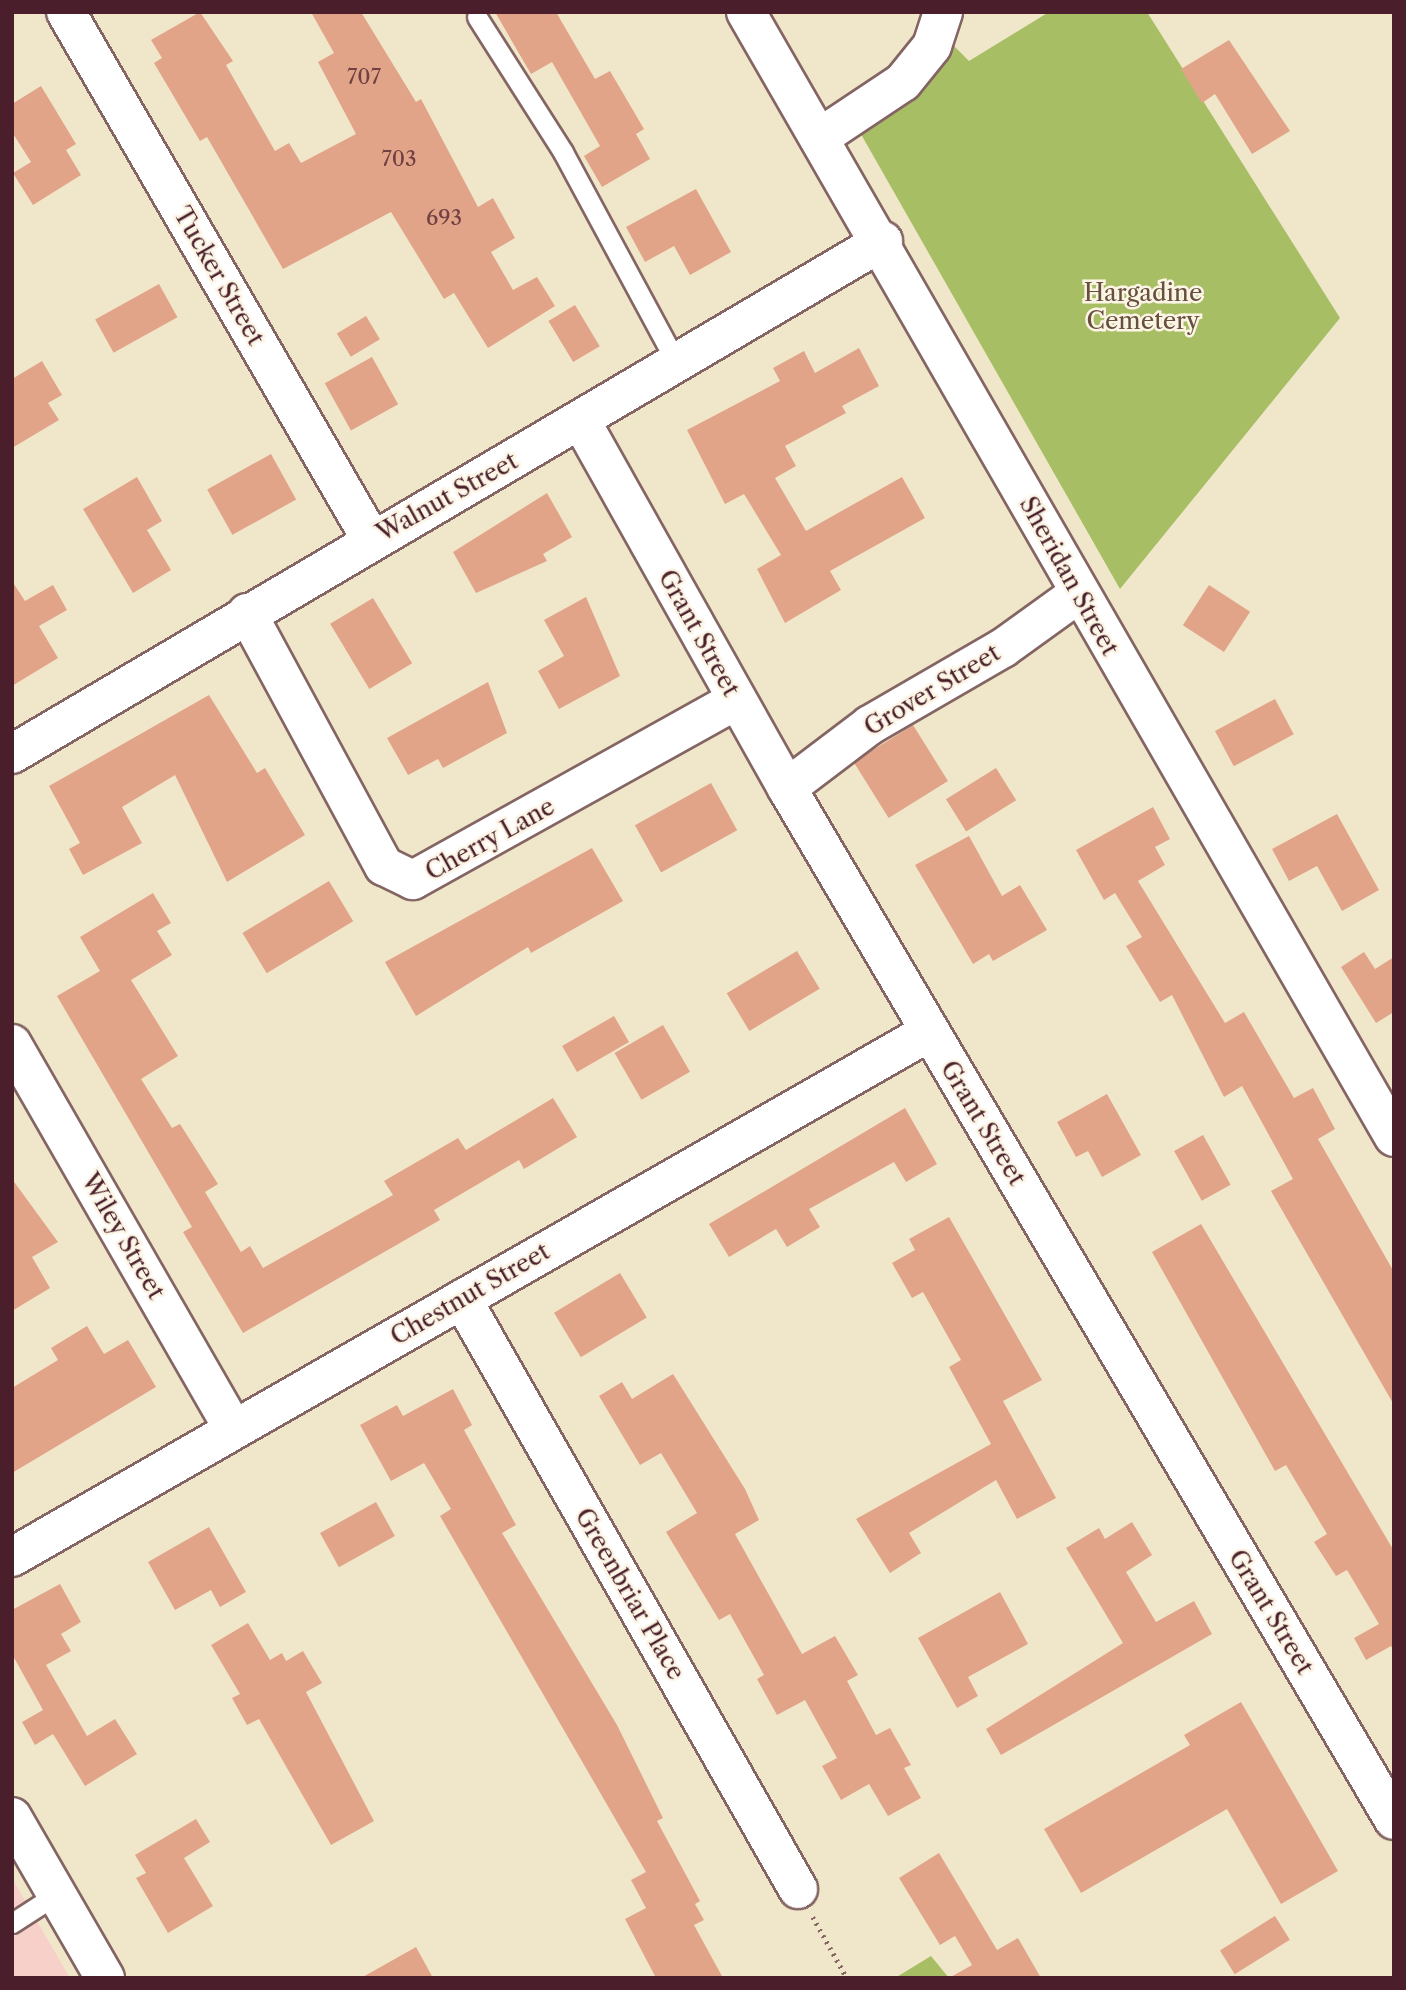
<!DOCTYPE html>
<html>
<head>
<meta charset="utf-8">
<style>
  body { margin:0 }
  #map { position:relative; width:1406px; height:1990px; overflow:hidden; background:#f0e7ca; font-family:"Libre Caslon Text",serif }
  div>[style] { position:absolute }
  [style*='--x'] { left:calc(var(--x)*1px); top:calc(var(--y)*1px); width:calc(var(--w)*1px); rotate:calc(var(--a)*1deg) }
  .built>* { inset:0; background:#f7d1c9 }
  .green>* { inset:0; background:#a7be64 }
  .building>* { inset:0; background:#e2a488; transform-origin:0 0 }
  .path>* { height:4.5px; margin-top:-2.25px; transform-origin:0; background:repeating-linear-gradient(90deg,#846563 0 2px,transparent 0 7px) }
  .roads { filter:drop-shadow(2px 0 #846563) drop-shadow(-2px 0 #846563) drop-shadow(0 2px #846563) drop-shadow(0 -2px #846563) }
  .lane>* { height:19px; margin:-9.5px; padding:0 9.5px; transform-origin:9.5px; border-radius:9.5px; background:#fff }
  .street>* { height:38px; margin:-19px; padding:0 19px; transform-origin:19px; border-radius:19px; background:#fff }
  span { translate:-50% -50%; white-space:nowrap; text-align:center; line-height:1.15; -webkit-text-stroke:5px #fcf5e5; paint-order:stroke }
  .number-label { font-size:21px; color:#704042 }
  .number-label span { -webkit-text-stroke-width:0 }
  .street-label { font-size:24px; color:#4a1f2b }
  .park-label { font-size:24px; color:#664f3c }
  .frame { position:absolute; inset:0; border:14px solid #4a1f2b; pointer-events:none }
</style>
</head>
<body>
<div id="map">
  <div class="built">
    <div style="clip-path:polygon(12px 1878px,70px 1978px,12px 1978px)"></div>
  </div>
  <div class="green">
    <div style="clip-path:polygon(1049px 12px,1147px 12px,1340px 318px,1120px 589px,858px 129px,952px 44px,969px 61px)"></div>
    <div style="clip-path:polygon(931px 1956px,949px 1978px,895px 1978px)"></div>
  </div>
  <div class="building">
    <div style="clip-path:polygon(200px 12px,233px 61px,226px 65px,275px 151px,289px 143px,301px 163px,356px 134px,318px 62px,334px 53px,311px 12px,361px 12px,416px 102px,421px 99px,478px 207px,493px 198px,515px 238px,491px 252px,513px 290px,537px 277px,555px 306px,488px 348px,454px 293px,444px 299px,391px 212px,283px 269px,207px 137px,200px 141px,154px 63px,162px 58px,151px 40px)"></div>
    <div style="clip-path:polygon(495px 12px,556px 12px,595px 79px,610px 71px,644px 129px,636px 134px,650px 159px,602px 187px,584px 156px,600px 146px,552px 62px,531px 74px)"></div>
    <div style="clip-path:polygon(1229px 40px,1290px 131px,1252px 154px,1215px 94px,1202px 103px,1181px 69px)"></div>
    <div style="clip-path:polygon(41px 86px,76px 144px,66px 150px,81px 175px,33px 205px,13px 173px,31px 162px,12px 132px,12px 104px)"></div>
    <div style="clip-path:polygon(696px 189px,731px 252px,690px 275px,674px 246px,645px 262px,626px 227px)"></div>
    <div style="left:159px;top:284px;width:38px;height:73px;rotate:61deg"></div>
    <div style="left:575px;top:305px;width:48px;height:31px;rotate:59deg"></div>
    <div style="left:366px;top:316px;width:27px;height:34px;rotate:59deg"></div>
    <div style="clip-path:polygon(859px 348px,879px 386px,842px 406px,846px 413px,785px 446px,796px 466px,775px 478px,806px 531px,902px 477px,925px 518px,830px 571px,841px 590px,785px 623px,757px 569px,781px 555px,744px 494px,725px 504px,687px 430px,780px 381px,773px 368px,804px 351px,815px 373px)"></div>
    <div style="left:372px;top:357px;width:54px;height:54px;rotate:61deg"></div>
    <div style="clip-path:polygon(42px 361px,62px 395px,48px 403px,59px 420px,12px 448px,12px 379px)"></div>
    <div style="left:271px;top:454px;width:52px;height:73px;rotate:61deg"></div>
    <div style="clip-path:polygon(137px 477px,162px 521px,147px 530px,171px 570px,133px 593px,83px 509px)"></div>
    <div style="clip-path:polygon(547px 493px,572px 537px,543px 554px,547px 561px,476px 593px,453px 552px)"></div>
    <div style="clip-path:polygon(12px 581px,25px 601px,53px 585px,67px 610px,39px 626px,58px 658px,12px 686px)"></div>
    <div style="left:1209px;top:585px;width:49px;height:48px;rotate:33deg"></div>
    <div style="clip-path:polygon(586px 597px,620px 676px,559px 709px,538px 671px,564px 656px,544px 620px)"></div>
    <div style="left:373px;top:598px;width:76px;height:50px;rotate:59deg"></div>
    <div style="clip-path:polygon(488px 682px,507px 733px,443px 768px,438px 759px,408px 775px,387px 738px)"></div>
    <div style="clip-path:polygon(209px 695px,257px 773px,265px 768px,305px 835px,227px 882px,175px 775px,122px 807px,142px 843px,83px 875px,69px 849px,80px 843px,49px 786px)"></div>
    <div style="left:1275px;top:699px;width:40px;height:68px;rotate:62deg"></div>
    <div style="left:913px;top:725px;width:66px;height:70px;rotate:58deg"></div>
    <div style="left:996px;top:768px;width:38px;height:59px;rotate:58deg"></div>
    <div style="left:711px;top:783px;width:54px;height:87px;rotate:61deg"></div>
    <div style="clip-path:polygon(1153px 807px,1170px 839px,1155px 847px,1165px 865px,1138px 881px,1225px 1023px,1244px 1012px,1294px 1098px,1313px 1088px,1335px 1129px,1318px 1139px,1394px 1272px,1394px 1405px,1271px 1191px,1293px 1179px,1242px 1086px,1224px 1097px,1172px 995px,1160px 1002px,1126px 946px,1142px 937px,1115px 893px,1104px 900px,1076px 850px)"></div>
    <div style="clip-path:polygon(1337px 814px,1379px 890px,1342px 911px,1317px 866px,1289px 881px,1272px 849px)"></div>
    <div style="clip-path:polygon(969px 836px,1002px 896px,1020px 885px,1047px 930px,993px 961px,989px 954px,973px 964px,915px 865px)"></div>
    <div style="clip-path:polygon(592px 848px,623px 901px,531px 953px,528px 947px,416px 1016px,385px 962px)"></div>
    <div style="left:329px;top:881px;width:47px;height:101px;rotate:59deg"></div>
    <div style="clip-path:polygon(153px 893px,171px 923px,157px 931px,172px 955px,131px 980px,178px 1056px,141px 1079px,172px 1128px,180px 1124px,218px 1184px,205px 1192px,241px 1252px,250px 1246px,263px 1268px,393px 1195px,384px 1181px,458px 1138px,466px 1150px,553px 1098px,577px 1137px,524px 1169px,519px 1160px,434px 1210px,440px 1220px,243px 1333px,183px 1232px,192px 1227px,57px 996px,100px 971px,80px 937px)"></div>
    <div style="left:797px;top:951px;width:44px;height:82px;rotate:59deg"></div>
    <div style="clip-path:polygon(1364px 952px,1375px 969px,1394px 957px,1394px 1012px,1376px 1023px,1341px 967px)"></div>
    <div style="left:614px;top:1016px;width:30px;height:60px;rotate:60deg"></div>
    <div style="left:663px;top:1025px;width:54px;height:56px;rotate:60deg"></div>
    <div style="clip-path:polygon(1107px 1094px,1141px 1155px,1102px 1177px,1088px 1151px,1076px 1157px,1057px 1122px)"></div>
    <div style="clip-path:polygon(905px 1108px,937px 1164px,906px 1182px,894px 1162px,809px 1209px,820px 1227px,787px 1247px,776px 1229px,729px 1257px,709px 1224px)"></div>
    <div style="left:1203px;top:1135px;width:57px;height:33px;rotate:61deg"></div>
    <div style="clip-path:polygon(12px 1179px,58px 1242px,32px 1257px,50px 1288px,12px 1311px)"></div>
    <div style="clip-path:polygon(949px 1217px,1042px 1380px,1003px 1401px,1056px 1498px,1017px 1519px,996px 1480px,909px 1533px,921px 1553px,890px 1573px,856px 1519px,991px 1444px,949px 1367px,961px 1360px,923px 1292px,912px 1298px,892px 1263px,915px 1250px,909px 1239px)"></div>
    <div style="clip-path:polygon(1201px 1224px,1394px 1551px,1394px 1651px,1391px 1646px,1366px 1660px,1354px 1638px,1379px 1624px,1347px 1570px,1336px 1576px,1314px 1542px,1327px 1534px,1286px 1465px,1275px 1471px,1152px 1252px)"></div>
    <div style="left:620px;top:1273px;width:52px;height:77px;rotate:59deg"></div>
    <div style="clip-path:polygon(87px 1326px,104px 1354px,128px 1340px,156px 1387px,12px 1473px,12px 1388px,58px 1360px,51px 1348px)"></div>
    <div style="clip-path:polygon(673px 1374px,745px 1489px,759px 1520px,735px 1534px,802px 1654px,835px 1636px,858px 1675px,847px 1681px,876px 1735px,890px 1728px,911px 1765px,904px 1768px,921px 1798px,888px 1816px,869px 1784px,841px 1800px,822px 1766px,837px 1758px,805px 1700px,777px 1715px,757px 1679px,764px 1675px,730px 1614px,719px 1620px,666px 1532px,697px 1513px,661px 1453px,640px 1465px,599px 1396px,622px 1382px,632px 1399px)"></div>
    <div style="clip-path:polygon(453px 1389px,472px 1425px,464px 1430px,516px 1525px,502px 1533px,617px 1725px,663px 1818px,657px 1821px,700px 1901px,695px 1904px,704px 1920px,694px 1925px,723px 1978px,656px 1978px,625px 1919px,646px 1908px,631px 1880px,646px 1872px,440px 1516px,451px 1509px,424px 1463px,391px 1481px,360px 1425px,397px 1405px,403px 1416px)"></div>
    <div style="left:376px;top:1502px;width:39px;height:64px;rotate:61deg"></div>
    <div style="clip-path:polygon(1132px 1522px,1152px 1555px,1126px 1572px,1156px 1622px,1194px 1601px,1212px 1634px,1001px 1755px,986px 1729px,1123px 1643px,1066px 1548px,1099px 1528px,1105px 1539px)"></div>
    <div style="clip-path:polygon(209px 1527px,246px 1592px,220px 1607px,211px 1590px,175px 1610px,148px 1562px)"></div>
    <div style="clip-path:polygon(60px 1584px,81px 1622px,61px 1634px,71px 1651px,46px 1665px,87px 1736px,115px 1719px,137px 1754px,85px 1786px,53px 1734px,35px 1745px,22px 1722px,43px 1710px,12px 1654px,12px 1610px)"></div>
    <div style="clip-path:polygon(1000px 1592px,1028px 1644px,968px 1677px,978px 1696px,957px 1708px,918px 1638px)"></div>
    <div style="clip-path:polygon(248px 1623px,270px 1660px,282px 1653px,286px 1661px,303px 1651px,322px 1683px,306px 1692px,374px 1821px,331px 1845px,259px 1719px,247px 1725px,232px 1698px,240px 1694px,211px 1645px)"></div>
    <div style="clip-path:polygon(1241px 1702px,1338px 1871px,1281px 1904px,1227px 1809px,1081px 1893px,1044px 1829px,1190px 1745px,1184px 1735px)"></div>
    <div style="clip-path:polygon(196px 1819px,210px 1842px,184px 1858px,213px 1906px,168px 1933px,136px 1878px,146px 1873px,135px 1855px)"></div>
    <div style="clip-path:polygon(939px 1853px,997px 1950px,1018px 1938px,1041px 1978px,949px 1978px,972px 1965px,955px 1936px,940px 1945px,899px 1878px)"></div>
    <div style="left:1275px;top:1916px;width:28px;height:65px;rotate:58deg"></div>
    <div style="clip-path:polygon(416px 1947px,433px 1978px,361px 1978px)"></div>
  </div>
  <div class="path">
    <div style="--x:813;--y:1917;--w:70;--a:60.9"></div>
  </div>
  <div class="roads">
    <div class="lane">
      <div style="--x:477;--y:17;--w:160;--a:57.5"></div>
      <div style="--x:563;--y:152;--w:241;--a:61.7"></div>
      <div style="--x:12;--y:1923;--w:54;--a:-32.8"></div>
    </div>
    <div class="street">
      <div style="--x:66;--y:12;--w:609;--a:59.94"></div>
      <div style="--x:746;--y:12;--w:1298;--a:60.06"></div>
      <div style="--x:819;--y:138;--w:101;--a:-33.7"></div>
      <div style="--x:903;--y:82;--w:46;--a:-51.1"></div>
      <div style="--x:932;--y:46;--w:36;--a:-72"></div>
      <div style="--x:581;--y:421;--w:421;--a:60.7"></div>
      <div style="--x:787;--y:788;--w:1197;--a:59.54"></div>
      <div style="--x:247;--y:613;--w:288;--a:61.6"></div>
      <div style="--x:384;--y:866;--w:32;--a:26"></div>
      <div style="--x:413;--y:880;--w:370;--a:-29.1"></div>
      <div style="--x:12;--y:754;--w:1011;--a:-30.5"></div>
      <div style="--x:787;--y:788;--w:104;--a:-37.2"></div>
      <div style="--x:870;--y:725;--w:154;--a:-30.1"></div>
      <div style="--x:1003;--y:648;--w:92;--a:-35.8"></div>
      <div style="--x:12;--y:1044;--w:444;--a:60.1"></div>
      <div style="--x:462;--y:1299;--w:679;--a:60.34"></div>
      <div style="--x:12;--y:1557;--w:1057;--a:-29.79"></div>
      <div style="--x:12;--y:1817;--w:186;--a:60"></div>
    </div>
  </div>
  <div class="number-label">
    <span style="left:364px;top:77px">707</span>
    <span style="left:399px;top:159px">703</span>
    <span style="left:444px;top:218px">693</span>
  </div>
  <div class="street-label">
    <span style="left:219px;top:276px;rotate:60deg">Tucker Street</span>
    <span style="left:447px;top:497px;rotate:-29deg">Walnut Street</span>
    <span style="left:1069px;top:576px;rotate:61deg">Sheridan Street</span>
    <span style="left:699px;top:633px;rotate:61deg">Grant Street</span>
    <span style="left:932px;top:690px;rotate:-31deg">Grover Street</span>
    <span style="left:490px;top:839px;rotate:-29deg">Cherry Lane</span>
    <span style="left:983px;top:1123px;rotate:59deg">Grant Street</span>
    <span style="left:123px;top:1236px;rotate:60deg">Wiley Street</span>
    <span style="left:470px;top:1294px;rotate:-30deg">Chestnut Street</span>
    <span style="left:630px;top:1594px;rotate:60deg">Greenbriar Place</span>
    <span style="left:1271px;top:1612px;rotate:59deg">Grant Street</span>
  </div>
  <div class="park-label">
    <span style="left:1143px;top:307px">Hargadine<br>Cemetery</span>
  </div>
  <div class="frame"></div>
</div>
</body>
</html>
